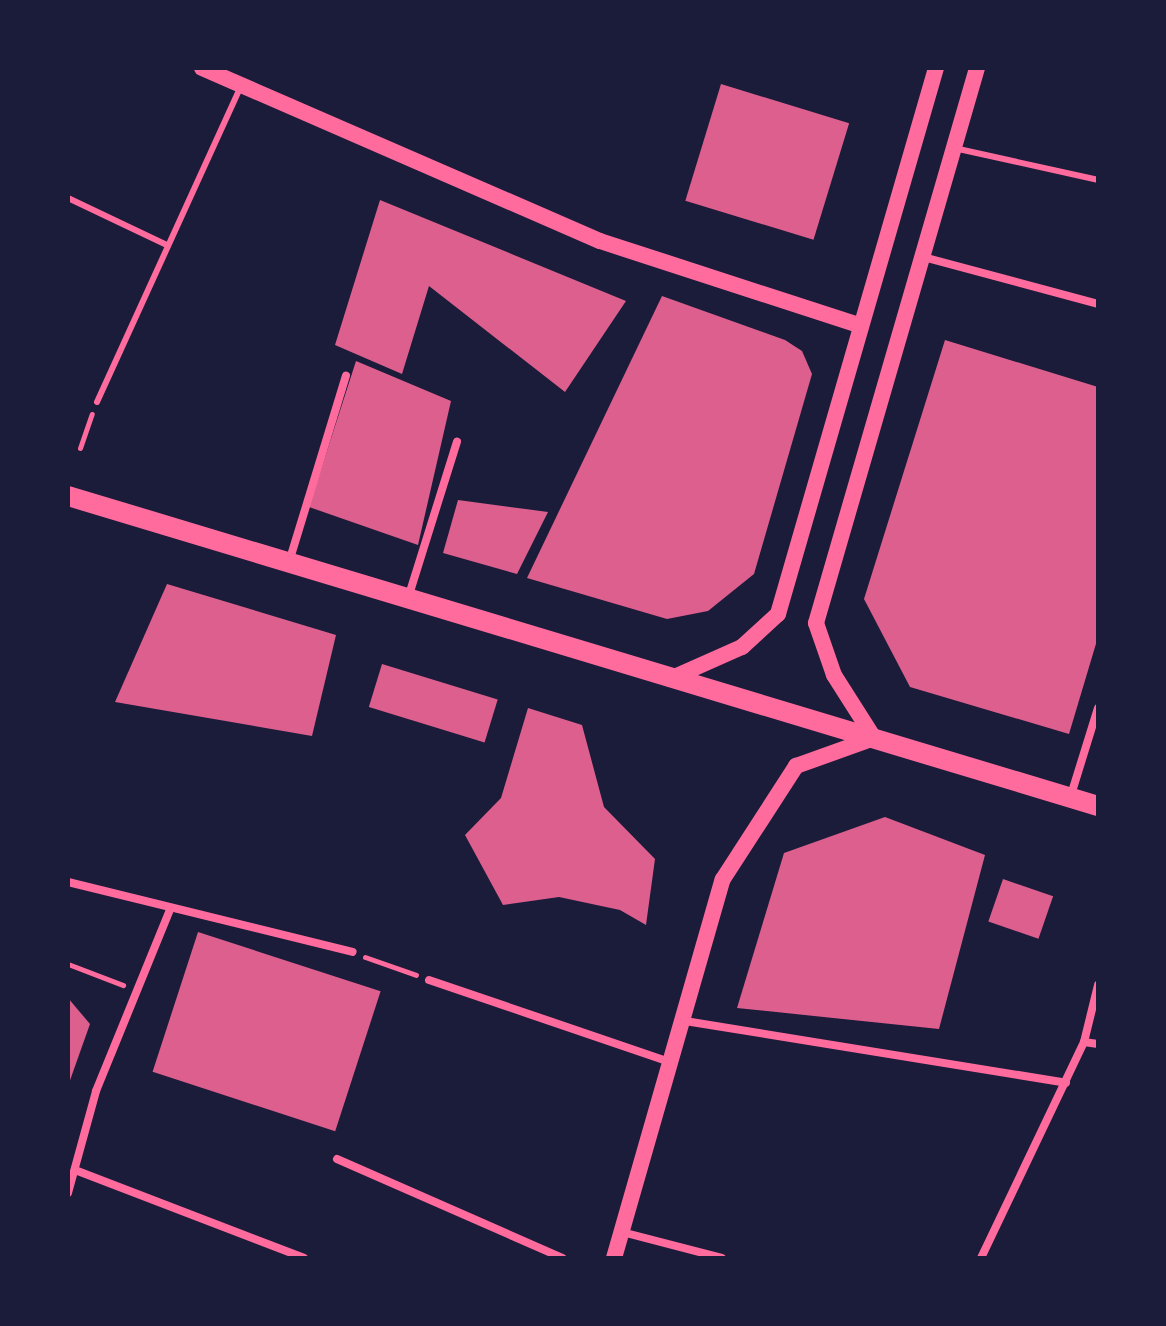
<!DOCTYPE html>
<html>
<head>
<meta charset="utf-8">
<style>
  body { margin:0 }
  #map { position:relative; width:1166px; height:1326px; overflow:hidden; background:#1b1b3a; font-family:"DM Sans",sans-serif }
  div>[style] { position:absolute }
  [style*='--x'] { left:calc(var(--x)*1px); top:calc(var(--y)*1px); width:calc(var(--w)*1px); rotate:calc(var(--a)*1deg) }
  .building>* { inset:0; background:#dd5f8e; transform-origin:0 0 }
  .path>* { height:5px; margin:-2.5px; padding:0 2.5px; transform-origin:2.5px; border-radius:2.5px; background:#ff6b9d }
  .service>* { height:6px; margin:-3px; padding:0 3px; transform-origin:3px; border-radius:3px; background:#ff6b9d }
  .minor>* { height:8px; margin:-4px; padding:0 4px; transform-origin:4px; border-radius:4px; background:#ff6b9d }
  .secondary>* { height:16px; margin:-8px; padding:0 8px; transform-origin:8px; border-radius:8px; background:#ff6b9d }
  .primary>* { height:20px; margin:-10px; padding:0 10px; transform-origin:10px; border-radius:10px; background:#ff6b9d }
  span { translate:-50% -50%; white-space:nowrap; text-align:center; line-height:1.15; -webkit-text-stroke:7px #1b1b3a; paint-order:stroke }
  .frame { position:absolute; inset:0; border:70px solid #1b1b3a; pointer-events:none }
</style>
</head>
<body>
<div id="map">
  <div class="building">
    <div style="left:721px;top:84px;width:134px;height:122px;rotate:17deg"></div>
    <div style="clip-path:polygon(380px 200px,626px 301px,565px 392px,429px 286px,402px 374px,335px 345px)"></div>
    <div style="clip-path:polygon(662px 296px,785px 340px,802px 351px,812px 374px,754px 574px,708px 611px,667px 619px,527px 578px)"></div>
    <div style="clip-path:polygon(945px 340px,1098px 387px,1098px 637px,1069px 734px,910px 687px,864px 599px)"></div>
    <div style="clip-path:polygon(356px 361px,451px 401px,418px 545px,309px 507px)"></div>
    <div style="clip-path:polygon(458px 500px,548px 512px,517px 574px,443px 553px)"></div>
    <div style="clip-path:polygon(167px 584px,336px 635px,312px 736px,115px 702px)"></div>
    <div style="left:382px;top:664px;width:121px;height:45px;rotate:17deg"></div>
    <div style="clip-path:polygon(528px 708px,582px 725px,604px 807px,655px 859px,646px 925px,620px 910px,559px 897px,503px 905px,465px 835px,501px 798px)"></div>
    <div style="clip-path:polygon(885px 817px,985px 855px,939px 1029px,737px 1008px,784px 853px)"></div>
    <div style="left:1003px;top:879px;width:53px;height:45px;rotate:19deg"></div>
    <div style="left:198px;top:932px;width:192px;height:147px;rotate:18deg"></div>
    <div style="clip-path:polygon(68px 998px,90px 1024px,68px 1086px)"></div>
  </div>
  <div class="path">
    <div style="--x:80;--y:448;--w:36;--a:-71"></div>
    <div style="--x:365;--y:957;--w:54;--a:19.4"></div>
    <div style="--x:68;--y:964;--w:59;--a:20.9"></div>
  </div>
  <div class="service">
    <div style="--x:954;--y:148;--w:148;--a:12.5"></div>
    <div style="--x:68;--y:198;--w:110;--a:25.4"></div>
    <div style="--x:97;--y:402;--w:345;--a:-65.5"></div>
  </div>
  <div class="minor">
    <div style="--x:923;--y:257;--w:181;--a:15"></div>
    <div style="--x:289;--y:562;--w:195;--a:-73"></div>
    <div style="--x:408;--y:598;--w:164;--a:-72.6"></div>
    <div style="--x:1071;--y:795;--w:91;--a:-72.8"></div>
    <div style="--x:68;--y:882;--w:293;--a:13.8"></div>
    <div style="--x:429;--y:980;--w:255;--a:18.8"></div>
    <div style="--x:685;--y:1021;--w:386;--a:9.2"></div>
    <div style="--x:1084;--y:1042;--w:14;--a:8"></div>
    <div style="--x:337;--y:1159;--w:246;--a:23.7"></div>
    <div style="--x:75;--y:1170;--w:245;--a:21"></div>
    <div style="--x:68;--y:1193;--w:106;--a:-74.6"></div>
    <div style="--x:96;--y:1091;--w:196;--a:-67.8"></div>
    <div style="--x:622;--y:1232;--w:103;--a:14.6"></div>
    <div style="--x:981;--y:1258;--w:239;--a:-64.5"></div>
    <div style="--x:1084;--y:1042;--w:59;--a:-76.2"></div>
  </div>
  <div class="secondary">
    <div style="--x:202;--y:68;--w:434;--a:23.5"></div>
    <div style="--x:600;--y:241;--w:274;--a:18"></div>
    <div style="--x:672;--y:678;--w:77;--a:-23.9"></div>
    <div style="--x:742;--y:647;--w:49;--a:-42.5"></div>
    <div style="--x:778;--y:614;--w:568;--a:-73.86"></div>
    <div style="--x:614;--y:1258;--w:394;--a:-74"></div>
    <div style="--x:723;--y:879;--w:135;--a:-57.1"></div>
    <div style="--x:796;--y:766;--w:83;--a:-19.7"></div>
    <div style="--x:874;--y:738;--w:75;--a:-122.4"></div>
    <div style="--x:834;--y:675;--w:55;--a:-109.1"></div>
    <div style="--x:816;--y:623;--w:578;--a:-73.82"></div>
  </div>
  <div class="primary">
    <div style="--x:68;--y:496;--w:1076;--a:16.75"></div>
  </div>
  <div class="frame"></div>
</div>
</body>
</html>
